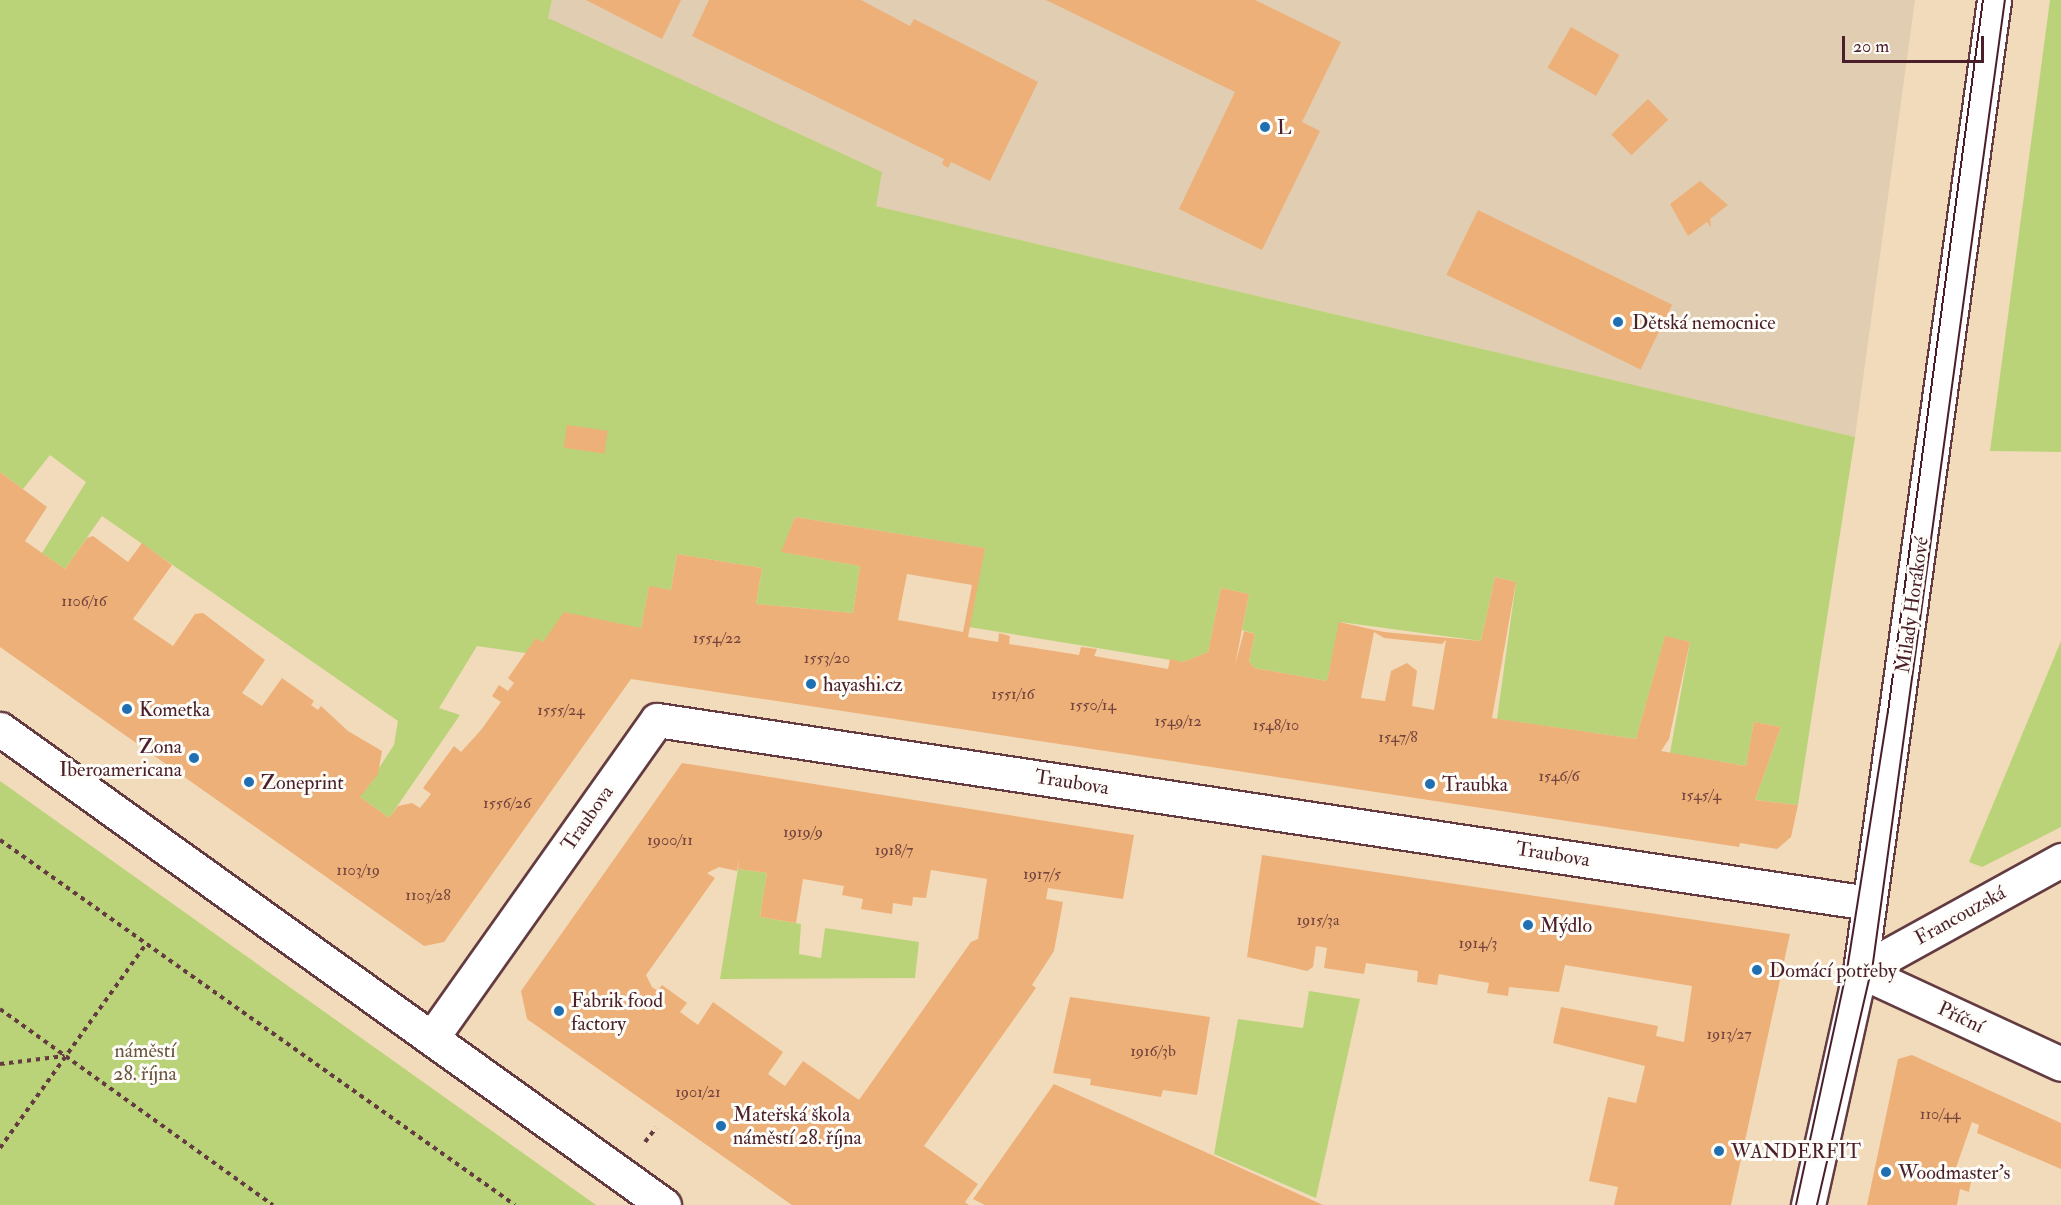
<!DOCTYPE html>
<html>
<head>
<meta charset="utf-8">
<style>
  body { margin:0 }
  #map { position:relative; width:2061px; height:1205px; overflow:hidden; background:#f1dbbb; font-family:"IM FELL Double Pica",serif }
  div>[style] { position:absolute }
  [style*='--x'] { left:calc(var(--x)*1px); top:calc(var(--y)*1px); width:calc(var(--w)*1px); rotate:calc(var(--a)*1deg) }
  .built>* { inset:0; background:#e1cdb1 }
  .green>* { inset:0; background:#bad378 }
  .building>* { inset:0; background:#eeb079; transform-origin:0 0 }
  .path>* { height:4px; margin-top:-2px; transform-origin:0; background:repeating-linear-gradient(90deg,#633b41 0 4.5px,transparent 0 9px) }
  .roads { filter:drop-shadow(2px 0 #633b41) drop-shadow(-2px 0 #633b41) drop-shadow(0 2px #633b41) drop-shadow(0 -2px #633b41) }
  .minor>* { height:33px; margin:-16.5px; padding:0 16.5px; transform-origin:16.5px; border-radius:16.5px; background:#fff }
  .tertiary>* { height:33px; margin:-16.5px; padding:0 16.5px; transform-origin:16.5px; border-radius:16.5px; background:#fff }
  .tram>* { height:1.5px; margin:-0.75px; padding:0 0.75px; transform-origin:0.75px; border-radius:0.75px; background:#4a1f2b }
  .dots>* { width:16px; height:16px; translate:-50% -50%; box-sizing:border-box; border:3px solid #fdfcf7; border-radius:50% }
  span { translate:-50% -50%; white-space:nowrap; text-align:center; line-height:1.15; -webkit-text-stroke:6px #fdfcf7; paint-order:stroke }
  .number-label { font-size:16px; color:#73433e }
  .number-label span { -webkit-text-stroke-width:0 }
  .poi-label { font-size:20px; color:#4a1f2b }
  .left { translate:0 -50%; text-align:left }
  .right { translate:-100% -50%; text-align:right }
  .street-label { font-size:20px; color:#4a1f2b }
  .park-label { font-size:20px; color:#6c5542 }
  .scale { position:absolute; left:1842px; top:36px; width:142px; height:27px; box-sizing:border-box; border:3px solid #4a1f2b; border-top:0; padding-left:8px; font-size:18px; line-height:21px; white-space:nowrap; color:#4a1f2b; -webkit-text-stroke:4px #fdfcf7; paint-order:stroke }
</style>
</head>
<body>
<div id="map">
  <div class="built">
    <div style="clip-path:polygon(552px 0,1915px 0,1855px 437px,876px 206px,548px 18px)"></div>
  </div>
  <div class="green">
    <div style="clip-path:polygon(0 0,552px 0,548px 18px,882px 172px,876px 206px,1855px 437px,1798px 805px,1755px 800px,1781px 727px,1754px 722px,1746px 766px,1670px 753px,1690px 642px,1665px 637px,1636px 739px,1497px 719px,1516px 582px,1495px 577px,1481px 641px,1340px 622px,1327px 681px,1254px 668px,1249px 661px,1255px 634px,1242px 630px,1249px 594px,1221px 588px,1208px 652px,1183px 662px,969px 627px,984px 548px,795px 517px,782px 552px,860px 566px,853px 613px,756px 604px,762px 568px,677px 554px,671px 590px,649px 587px,641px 628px,543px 642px,525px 653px,477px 646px,439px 708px,460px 715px,389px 818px,360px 797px,394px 745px,398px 721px,102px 516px,65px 569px,42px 553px,86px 482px,50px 455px,23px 489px,0 472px)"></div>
    <div style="clip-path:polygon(2050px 0,2061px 0,2061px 452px,1990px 451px)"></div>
    <div style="clip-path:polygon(2061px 641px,2061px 827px,1982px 867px,1969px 862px)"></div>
    <div style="clip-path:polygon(0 781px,596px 1205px,0 1205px)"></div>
    <div style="clip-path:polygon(738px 869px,767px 873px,760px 917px,801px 924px,799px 954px,821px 958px,825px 928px,919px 942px,915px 978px,720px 979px)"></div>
    <div style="clip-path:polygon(1309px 991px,1360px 999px,1316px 1198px,1214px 1154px,1238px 1019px,1303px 1028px)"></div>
  </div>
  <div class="building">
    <div style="clip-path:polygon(586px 0,681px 0,662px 39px)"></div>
    <div style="clip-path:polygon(709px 0,861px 0,910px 26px,914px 19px,1038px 82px,990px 181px,951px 162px,948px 168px,942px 164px,944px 159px,692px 36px)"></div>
    <div style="clip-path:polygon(1046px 0,1255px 0,1341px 42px,1302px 122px,1320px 131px,1262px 250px,1179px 209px,1235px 92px)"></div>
    <div style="left:1571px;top:27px;width:56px;height:47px;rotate:30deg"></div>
    <div style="left:1648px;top:99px;width:29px;height:51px;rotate:46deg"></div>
    <div style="clip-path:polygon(1700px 181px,1728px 205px,1710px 219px,1711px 227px,1707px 222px,1688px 236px,1670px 204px)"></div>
    <div style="left:1478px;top:210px;width:216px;height:72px;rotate:26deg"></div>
    <div style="left:567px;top:425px;width:41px;height:23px;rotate:8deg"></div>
    <div style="clip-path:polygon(evenodd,0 472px,47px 507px,25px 541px,42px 553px,65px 569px,87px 538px,93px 536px,128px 562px,142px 543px,172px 565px,133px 619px,173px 646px,195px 614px,203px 613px,265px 660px,242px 693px,262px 706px,282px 678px,314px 701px,311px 705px,318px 710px,321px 706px,348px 731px,382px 751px,378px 774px,360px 797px,389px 818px,398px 806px,412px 803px,420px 808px,431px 794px,423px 788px,454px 746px,461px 752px,481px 730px,501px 702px,492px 696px,499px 685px,508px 691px,514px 683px,508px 678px,536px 638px,543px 642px,564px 612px,641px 628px,649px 586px,671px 590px,677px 554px,762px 568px,756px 604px,853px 613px,860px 566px,781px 552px,795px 517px,985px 548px,968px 637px,998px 642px,999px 633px,1010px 636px,1009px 644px,1079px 655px,1081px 647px,1097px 649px,1094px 656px,1168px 669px,1170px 659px,1183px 662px,1208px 652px,1221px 588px,1249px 594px,1235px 665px,1244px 631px,1255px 634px,1249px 661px,1254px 668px,1327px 681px,1339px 622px,1384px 632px,1481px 641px,1495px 577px,1516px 582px,1492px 718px,1636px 739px,1665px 636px,1690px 642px,1669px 739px,1661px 751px,1746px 766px,1754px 722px,1781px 727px,1755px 800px,1798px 805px,1791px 837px,1777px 849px,1740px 843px,1739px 847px,631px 679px,444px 942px,424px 946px,0 647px,0 472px,907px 574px,972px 585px,963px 632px,898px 620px,907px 574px,0 472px,1374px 632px,1384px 638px,1442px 644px,1446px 640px,1434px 710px,1412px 706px,1417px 671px,1407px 663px,1391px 671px,1385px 701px,1361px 698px,1374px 632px)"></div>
    <div style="clip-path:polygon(evenodd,682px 763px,1134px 835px,1123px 899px,1048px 888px,1046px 899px,1063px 902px,1054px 951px,1032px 985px,1036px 988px,924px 1146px,978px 1184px,965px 1202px,969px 1205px,792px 1205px,527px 1019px,521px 991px,682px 763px,739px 859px,738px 869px,767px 873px,760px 917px,796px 923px,803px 879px,844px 886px,842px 895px,863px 899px,861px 909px,892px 914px,893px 903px,912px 906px,913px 897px,926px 898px,931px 870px,987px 879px,978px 939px,971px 942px,859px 1100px,803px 1061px,785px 1086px,768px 1074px,783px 1052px,713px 1002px,698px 1025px,680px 1012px,687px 1003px,662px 985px,658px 991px,652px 987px,646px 975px,715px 878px,707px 873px,719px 867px,737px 871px,739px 859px)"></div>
    <div style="clip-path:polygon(1262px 855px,1790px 934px,1731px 1205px,1614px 1205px,1618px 1187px,1589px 1181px,1608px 1097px,1636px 1103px,1645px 1066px,1553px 1043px,1561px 1007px,1658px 1026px,1656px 1036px,1684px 1042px,1692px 986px,1565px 965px,1559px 992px,1509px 987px,1508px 996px,1487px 993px,1489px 983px,1439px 974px,1437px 985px,1417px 982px,1418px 971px,1366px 963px,1364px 974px,1324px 968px,1327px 948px,1316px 946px,1313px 967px,1307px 971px,1247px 957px)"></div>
    <div style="clip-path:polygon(1070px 997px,1210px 1017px,1197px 1095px,1163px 1090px,1161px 1097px,1090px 1085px,1091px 1079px,1053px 1073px)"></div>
    <div style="clip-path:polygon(1912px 1055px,2061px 1123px,2061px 1169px,1977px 1133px,1979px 1125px,1972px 1122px,1951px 1182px,1959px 1183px,1962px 1169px,1973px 1172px,1969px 1192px,1960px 1189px,1957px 1205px,1867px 1205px,1898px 1059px)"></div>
    <div style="clip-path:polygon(1054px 1084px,1323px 1205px,985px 1205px,973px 1199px)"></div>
  </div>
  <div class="path">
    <div style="--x:0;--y:840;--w:631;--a:35.33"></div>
    <div style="--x:0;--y:1009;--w:336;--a:35.7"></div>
    <div style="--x:0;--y:1064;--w:65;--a:-7"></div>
    <div style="--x:645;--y:1142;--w:18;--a:-52"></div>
    <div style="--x:0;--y:1148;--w:251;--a:-54.4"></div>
  </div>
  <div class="roads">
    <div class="minor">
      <div style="--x:1860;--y:971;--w:230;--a:-28.9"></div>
      <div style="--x:1860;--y:971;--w:221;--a:24.8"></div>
      <div style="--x:433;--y:1036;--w:387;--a:-54.7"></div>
      <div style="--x:657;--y:720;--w:1226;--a:8.59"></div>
    </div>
    <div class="tertiary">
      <div style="--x:0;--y:729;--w:817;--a:35.64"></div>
      <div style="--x:1808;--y:1205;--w:240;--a:-77.5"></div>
      <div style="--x:1860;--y:971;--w:980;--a:-82.14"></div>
    </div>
  </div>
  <div class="tram">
    <div style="--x:1796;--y:1205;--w:240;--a:-77.8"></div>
    <div style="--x:1847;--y:970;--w:261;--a:-81"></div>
    <div style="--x:1888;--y:712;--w:718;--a:-82.4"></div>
    <div style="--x:1817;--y:1205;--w:248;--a:-77"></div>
    <div style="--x:1873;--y:963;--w:972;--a:-82.2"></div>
  </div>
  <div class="dots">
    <div style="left:1265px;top:127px;background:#1f6fb2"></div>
    <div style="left:1618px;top:322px;background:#1f6fb2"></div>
    <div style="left:811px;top:684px;background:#1f6fb2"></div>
    <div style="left:127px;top:709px;background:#1f6fb2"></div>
    <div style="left:194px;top:758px;background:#1f6fb2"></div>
    <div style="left:249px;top:782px;background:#1f6fb2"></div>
    <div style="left:1430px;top:784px;background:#1f6fb2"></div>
    <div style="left:1528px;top:925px;background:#1f6fb2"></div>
    <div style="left:1757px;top:970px;background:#1f6fb2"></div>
    <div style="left:559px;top:1011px;background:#1f6fb2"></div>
    <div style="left:721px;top:1126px;background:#1f6fb2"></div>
    <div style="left:1719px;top:1151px;background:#1f6fb2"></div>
    <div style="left:1886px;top:1172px;background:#1f6fb2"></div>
  </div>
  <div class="number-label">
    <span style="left:84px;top:601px">1106/16</span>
    <span style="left:717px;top:638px">1554/22</span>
    <span style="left:827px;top:658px">1553/20</span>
    <span style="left:1013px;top:694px">1551/16</span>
    <span style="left:1093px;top:705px">1550/14</span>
    <span style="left:561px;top:710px">1555/24</span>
    <span style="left:1178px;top:721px">1549/12</span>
    <span style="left:1276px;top:725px">1548/10</span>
    <span style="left:1398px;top:737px">1547/8</span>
    <span style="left:1559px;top:776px">1546/6</span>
    <span style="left:1701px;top:795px">1545/4</span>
    <span style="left:507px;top:803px">1556/26</span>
    <span style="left:803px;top:832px">1919/9</span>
    <span style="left:670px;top:840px">1900/11</span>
    <span style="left:894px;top:850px">1918/7</span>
    <span style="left:358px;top:870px">1103/19</span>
    <span style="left:1042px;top:874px">1917/5</span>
    <span style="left:428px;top:895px">1103/28</span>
    <span style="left:1318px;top:920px">1915/3a</span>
    <span style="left:1478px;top:943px">1914/3</span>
    <span style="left:1729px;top:1034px">1913/27</span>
    <span style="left:1153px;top:1051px">1916/3b</span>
    <span style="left:698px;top:1092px">1901/21</span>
    <span style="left:1940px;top:1114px">110/44</span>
  </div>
  <div class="poi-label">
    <span class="left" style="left:1277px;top:127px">L</span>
    <span class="left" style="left:1632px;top:322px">Dětská nemocnice</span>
    <span class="left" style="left:823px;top:684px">hayashi.cz</span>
    <span class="left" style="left:139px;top:709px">Kometka</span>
    <span class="right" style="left:182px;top:758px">Zona<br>Iberoamericana</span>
    <span class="left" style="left:261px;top:782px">Zoneprint</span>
    <span class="left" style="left:1442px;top:784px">Traubka</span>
    <span class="left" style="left:1540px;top:925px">Mýdlo</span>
    <span class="left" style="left:1769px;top:970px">Domácí potřeby</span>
    <span class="left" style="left:571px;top:1012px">Fabrik food<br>factory</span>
    <span class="left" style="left:733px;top:1126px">Mateřská škola<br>náměstí 28. října</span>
    <span class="left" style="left:1731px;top:1151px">WANDERFIT</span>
    <span class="left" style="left:1898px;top:1172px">Woodmaster's</span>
  </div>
  <div class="street-label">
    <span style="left:1912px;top:605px;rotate:-82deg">Milady Horákové</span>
    <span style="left:1072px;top:782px;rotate:9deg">Traubova</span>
    <span style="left:587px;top:818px;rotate:-55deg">Traubova</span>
    <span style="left:1553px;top:854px;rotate:9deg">Traubova</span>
    <span style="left:1960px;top:915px;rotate:-29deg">Francouzská</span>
    <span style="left:1961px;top:1017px;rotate:25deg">Příční</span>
  </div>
  <div class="park-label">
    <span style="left:145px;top:1062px">náměstí<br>28. října</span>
  </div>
  <div class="scale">20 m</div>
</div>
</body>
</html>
